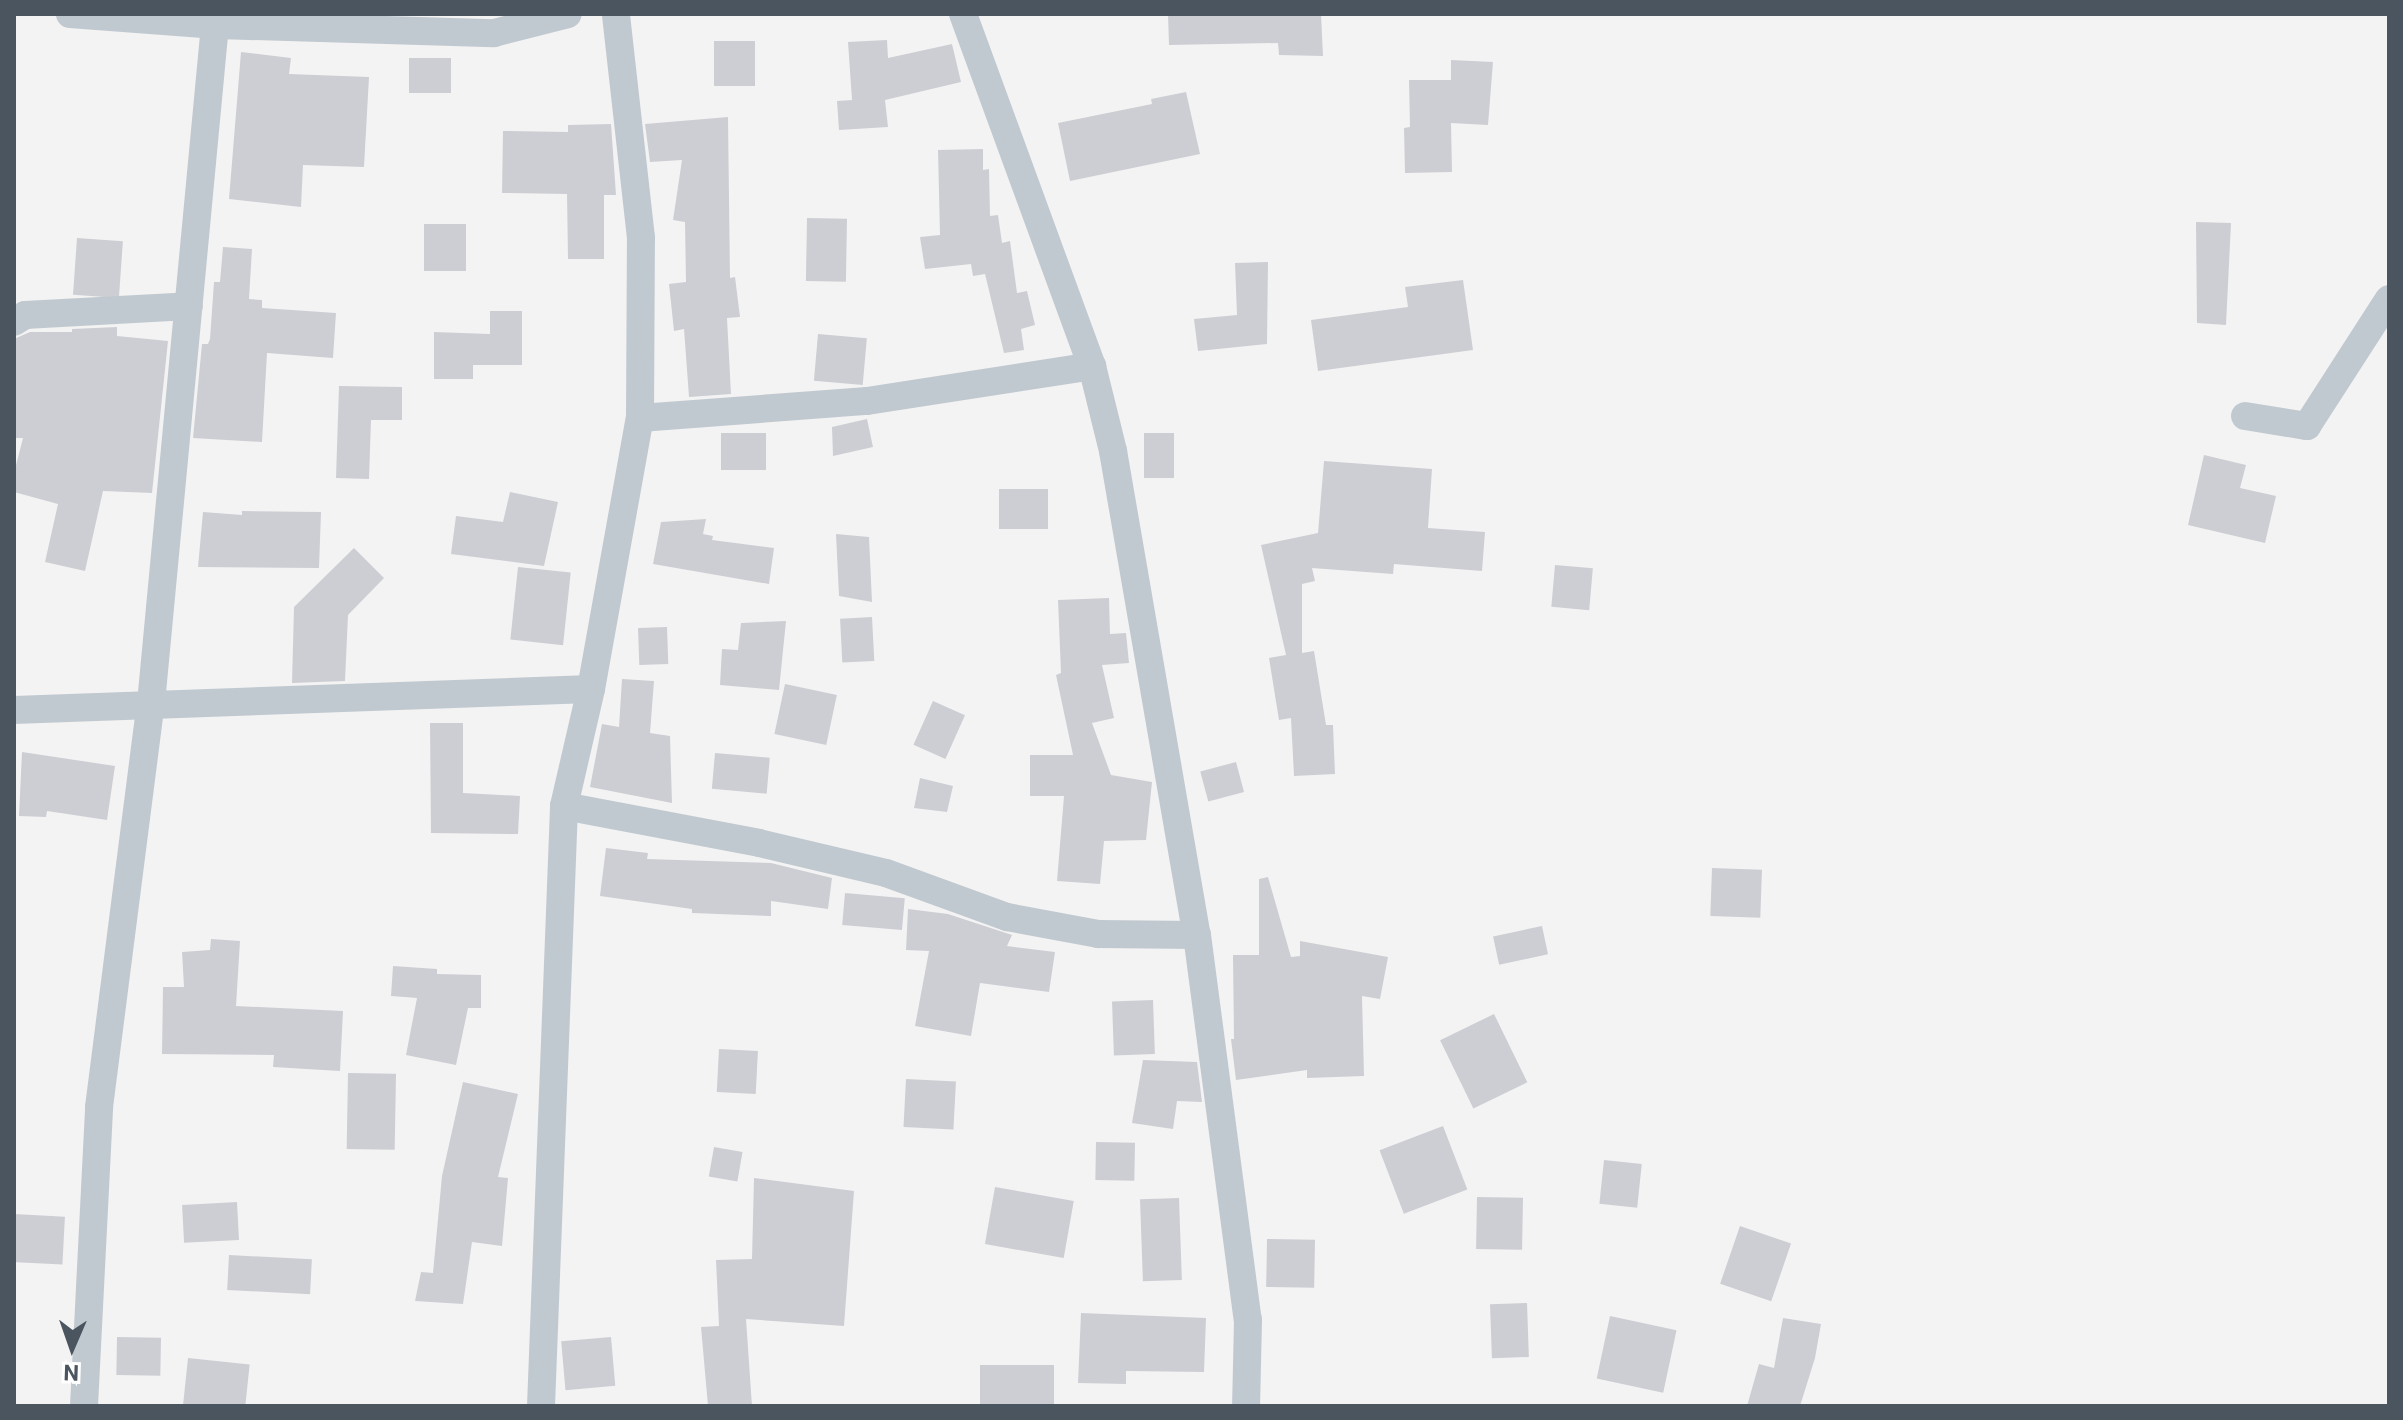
<!DOCTYPE html>
<html>
<head>
<meta charset="utf-8">
<style>
  body { margin:0 }
  #map { position:relative; width:2403px; height:1420px; overflow:hidden; background:#f4f3f3; font-family:Roboto,sans-serif }
  div>[style] { position:absolute }
  [style*='--x'] { left:calc(var(--x)*1px); top:calc(var(--y)*1px); width:calc(var(--w)*1px); rotate:calc(var(--a)*1deg) }
  .building>* { inset:0; background:#cdced4; transform-origin:0 0 }
  .street>* { height:28px; margin:-14px; padding:0 14px; transform-origin:14px; border-radius:14px; background:#c1c9d0 }
  span { translate:-50% -50%; white-space:nowrap; text-align:center; line-height:1.15; -webkit-text-stroke:6px #fff; paint-order:stroke }
  .frame { position:absolute; inset:0; border:16px solid #4b555f; pointer-events:none }
  .north { position:absolute; left:32px; top:1308px; width:80px; height:80px; -webkit-text-stroke:6px #fff; paint-order:stroke; rotate:182deg; font-size:22px; font-weight:700; line-height:32px; text-align:center; color:#4b555f }
  .north::after { content:''; display:block; margin:auto; width:28px; height:36px; background:#4b555f; clip-path:polygon(50% 0,100% 100%,50% 72%,0 100%) }
</style>
</head>
<body>
<div id="map">
  <div class="building">
    <div style="clip-path:polygon(1168px 14px,1321px 14px,1323px 56px,1279px 55px,1278px 43px,1169px 45px)"></div>
    <div style="clip-path:polygon(887px 40px,888px 58px,952px 44px,961px 82px,885px 100px,888px 127px,839px 130px,837px 101px,852px 100px,848px 42px)"></div>
    <div style="left:714px;top:41px;width:41px;height:45px"></div>
    <div style="clip-path:polygon(241px 52px,291px 58px,289px 74px,369px 77px,364px 167px,303px 165px,301px 207px,229px 199px)"></div>
    <div style="left:409px;top:58px;width:42px;height:35px"></div>
    <div style="clip-path:polygon(1451px 60px,1493px 62px,1488px 125px,1451px 123px,1452px 172px,1405px 173px,1404px 128px,1410px 127px,1409px 80px,1451px 80px)"></div>
    <div style="clip-path:polygon(1186px 92px,1200px 154px,1070px 181px,1058px 123px,1152px 104px,1151px 99px)"></div>
    <div style="clip-path:polygon(728px 117px,730px 278px,735px 277px,740px 317px,727px 318px,731px 394px,689px 397px,684px 329px,674px 331px,669px 284px,686px 282px,685px 222px,673px 220px,682px 160px,650px 162px,645px 124px)"></div>
    <div style="clip-path:polygon(611px 124px,616px 195px,604px 195px,604px 259px,568px 259px,567px 194px,502px 193px,503px 131px,568px 132px,568px 125px)"></div>
    <div style="clip-path:polygon(983px 149px,983px 170px,989px 169px,990px 216px,998px 215px,1002px 243px,1010px 241px,1017px 293px,1027px 291px,1035px 325px,1021px 329px,1024px 350px,1004px 353px,985px 274px,973px 276px,971px 264px,925px 269px,920px 237px,940px 235px,938px 150px)"></div>
    <div style="left:807px;top:218px;width:40px;height:63px;rotate:1deg"></div>
    <div style="clip-path:polygon(2196px 222px,2231px 223px,2226px 325px,2197px 323px)"></div>
    <div style="left:424px;top:224px;width:42px;height:47px"></div>
    <div style="left:77px;top:238px;width:46px;height:57px;rotate:4deg"></div>
    <div style="clip-path:polygon(223px 247px,252px 249px,249px 299px,262px 300px,262px 308px,336px 313px,333px 358px,267px 353px,262px 442px,193px 438px,202px 344px,208px 344px,210px 339px,214px 282px,220px 282px)"></div>
    <div style="clip-path:polygon(1268px 262px,1267px 344px,1198px 351px,1194px 319px,1237px 315px,1235px 263px)"></div>
    <div style="clip-path:polygon(1463px 280px,1473px 350px,1318px 371px,1311px 320px,1408px 307px,1405px 287px)"></div>
    <div style="clip-path:polygon(490px 311px,522px 311px,522px 365px,473px 365px,473px 379px,434px 379px,434px 332px,490px 334px)"></div>
    <div style="clip-path:polygon(117px 327px,117px 336px,168px 341px,152px 493px,103px 491px,85px 571px,45px 562px,58px 504px,14px 492px,14px 473px,23px 438px,14px 438px,14px 339px,30px 332px,72px 332px,72px 329px)"></div>
    <div style="left:818px;top:334px;width:49px;height:47px;rotate:5deg"></div>
    <div style="clip-path:polygon(339px 386px,402px 387px,402px 420px,371px 420px,369px 479px,336px 478px)"></div>
    <div style="clip-path:polygon(867px 419px,873px 447px,833px 456px,832px 427px)"></div>
    <div style="left:721px;top:433px;width:45px;height:37px"></div>
    <div style="left:1144px;top:433px;width:30px;height:45px"></div>
    <div style="clip-path:polygon(2204px 455px,2246px 465px,2240px 488px,2276px 496px,2265px 543px,2188px 525px)"></div>
    <div style="clip-path:polygon(1324px 461px,1432px 469px,1428px 528px,1485px 532px,1482px 571px,1394px 564px,1393px 574px,1312px 568px,1315px 581px,1302px 584px,1302px 653px,1314px 651px,1326px 725px,1333px 725px,1335px 774px,1294px 776px,1291px 718px,1279px 720px,1269px 658px,1286px 655px,1261px 545px,1318px 533px)"></div>
    <div style="left:999px;top:489px;width:49px;height:40px"></div>
    <div style="clip-path:polygon(510px 492px,558px 502px,544px 566px,451px 554px,456px 516px,503px 522px)"></div>
    <div style="clip-path:polygon(242px 511px,321px 512px,319px 568px,198px 567px,203px 512px,242px 515px)"></div>
    <div style="clip-path:polygon(706px 519px,703px 534px,713px 536px,712px 540px,774px 548px,769px 584px,653px 564px,661px 522px)"></div>
    <div style="clip-path:polygon(836px 534px,869px 537px,872px 602px,839px 596px)"></div>
    <div style="clip-path:polygon(354px 548px,384px 578px,348px 615px,345px 681px,292px 683px,294px 607px)"></div>
    <div style="left:1555px;top:565px;width:38px;height:42px;rotate:5deg"></div>
    <div style="left:518px;top:567px;width:53px;height:73px;rotate:6deg"></div>
    <div style="clip-path:polygon(1109px 598px,1110px 634px,1126px 633px,1129px 663px,1102px 665px,1114px 718px,1092px 723px,1111px 775px,1152px 782px,1146px 840px,1104px 841px,1100px 884px,1057px 881px,1064px 796px,1030px 796px,1030px 755px,1073px 755px,1056px 675px,1061px 673px,1058px 600px)"></div>
    <div style="left:872px;top:617px;width:44px;height:32px;rotate:87deg"></div>
    <div style="clip-path:polygon(786px 621px,779px 690px,720px 685px,722px 649px,738px 650px,741px 623px)"></div>
    <div style="left:667px;top:627px;width:37px;height:29px;rotate:88deg"></div>
    <div style="clip-path:polygon(622px 679px,654px 681px,650px 733px,670px 736px,672px 803px,590px 787px,602px 724px,619px 727px)"></div>
    <div style="left:785px;top:684px;width:53px;height:51px;rotate:12deg"></div>
    <div style="left:933px;top:701px;width:35px;height:48px;rotate:24deg"></div>
    <div style="clip-path:polygon(430px 723px,463px 723px,463px 793px,520px 796px,518px 834px,431px 833px)"></div>
    <div style="clip-path:polygon(22px 752px,115px 766px,107px 820px,47px 811px,46px 817px,19px 816px)"></div>
    <div style="left:715px;top:753px;width:55px;height:36px;rotate:5deg"></div>
    <div style="left:1236px;top:762px;width:31px;height:37px;rotate:75deg"></div>
    <div style="clip-path:polygon(920px 778px,953px 786px,947px 812px,914px 808px)"></div>
    <div style="clip-path:polygon(606px 848px,648px 853px,647px 859px,771px 863px,832px 878px,828px 909px,771px 901px,771px 916px,692px 913px,692px 909px,600px 896px)"></div>
    <div style="left:1712px;top:868px;width:50px;height:48px;rotate:2deg"></div>
    <div style="clip-path:polygon(1268px 877px,1291px 957px,1300px 956px,1300px 941px,1388px 957px,1380px 999px,1362px 996px,1364px 1076px,1307px 1078px,1307px 1070px,1236px 1080px,1231px 1039px,1234px 1039px,1233px 955px,1259px 955px,1259px 879px)"></div>
    <div style="left:845px;top:893px;width:60px;height:32px;rotate:5deg"></div>
    <div style="clip-path:polygon(908px 909px,948px 914px,1012px 935px,1007px 946px,1055px 952px,1049px 992px,980px 983px,971px 1036px,915px 1026px,929px 951px,906px 950px)"></div>
    <div style="left:1542px;top:926px;width:29px;height:50px;rotate:78deg"></div>
    <div style="clip-path:polygon(211px 939px,240px 941px,236px 1006px,343px 1011px,340px 1071px,273px 1067px,274px 1055px,162px 1054px,163px 987px,184px 987px,182px 952px,210px 950px)"></div>
    <div style="clip-path:polygon(393px 966px,437px 969px,437px 974px,481px 975px,481px 1008px,468px 1008px,456px 1065px,406px 1055px,417px 998px,391px 996px)"></div>
    <div style="left:1153px;top:1000px;width:54px;height:41px;rotate:88deg"></div>
    <div style="left:1494px;top:1014px;width:76px;height:60px;rotate:64deg"></div>
    <div style="left:719px;top:1049px;width:39px;height:43px;rotate:3deg"></div>
    <div style="clip-path:polygon(1143px 1060px,1197px 1062px,1202px 1102px,1177px 1101px,1173px 1129px,1132px 1123px)"></div>
    <div style="left:348px;top:1073px;width:48px;height:76px;rotate:1deg"></div>
    <div style="left:906px;top:1079px;width:50px;height:48px;rotate:3deg"></div>
    <div style="clip-path:polygon(463px 1082px,518px 1094px,498px 1177px,508px 1178px,502px 1246px,472px 1242px,463px 1304px,415px 1301px,421px 1272px,433px 1273px,442px 1176px)"></div>
    <div style="left:1443px;top:1126px;width:68px;height:68px;rotate:69deg"></div>
    <div style="left:1096px;top:1142px;width:39px;height:38px;rotate:1deg"></div>
    <div style="left:714px;top:1147px;width:29px;height:30px;rotate:10deg"></div>
    <div style="left:1604px;top:1160px;width:38px;height:44px;rotate:6deg"></div>
    <div style="clip-path:polygon(754px 1178px,854px 1191px,844px 1326px,746px 1319px,752px 1406px,708px 1406px,701px 1327px,719px 1326px,716px 1260px,752px 1259px)"></div>
    <div style="left:995px;top:1187px;width:80px;height:58px;rotate:10deg"></div>
    <div style="left:1477px;top:1197px;width:46px;height:52px;rotate:1deg"></div>
    <div style="left:1179px;top:1198px;width:82px;height:39px;rotate:88deg"></div>
    <div style="left:237px;top:1202px;width:38px;height:55px;rotate:87deg"></div>
    <div style="left:14px;top:1214px;width:51px;height:48px;rotate:3deg"></div>
    <div style="left:1740px;top:1226px;width:54px;height:61px;rotate:19deg"></div>
    <div style="left:1267px;top:1239px;width:48px;height:48px;rotate:1deg"></div>
    <div style="left:229px;top:1255px;width:83px;height:35px;rotate:3deg"></div>
    <div style="left:1527px;top:1303px;width:54px;height:37px;rotate:88deg"></div>
    <div style="clip-path:polygon(1081px 1313px,1206px 1318px,1204px 1372px,1126px 1371px,1126px 1384px,1078px 1383px)"></div>
    <div style="left:1610px;top:1316px;width:68px;height:64px;rotate:12deg"></div>
    <div style="clip-path:polygon(1783px 1318px,1821px 1324px,1815px 1358px,1800px 1406px,1747px 1406px,1759px 1364px,1774px 1368px)"></div>
    <div style="left:117px;top:1337px;width:44px;height:38px;rotate:1deg"></div>
    <div style="left:611px;top:1337px;width:49px;height:50px;rotate:85deg"></div>
    <div style="left:188px;top:1358px;width:62px;height:48px;rotate:6deg"></div>
    <div style="left:1054px;top:1365px;width:41px;height:74px;rotate:90deg"></div>
  </div>
  <div class="street">
    <div style="--x:70;--y:14;--w:147;--a:4.3"></div>
    <div style="--x:217;--y:25;--w:277;--a:1.7"></div>
    <div style="--x:494;--y:33;--w:76;--a:-14.4"></div>
    <div style="--x:963;--y:14;--w:375;--a:69.9"></div>
    <div style="--x:1092;--y:366;--w:88;--a:76.1"></div>
    <div style="--x:1113;--y:451;--w:491;--a:80.2"></div>
    <div style="--x:1197;--y:935;--w:388;--a:82.5"></div>
    <div style="--x:1248;--y:1320;--w:86;--a:91.3"></div>
    <div style="--x:14;--y:322;--w:13;--a:-32"></div>
    <div style="--x:25;--y:315;--w:164;--a:-3.1"></div>
    <div style="--x:2245;--y:416;--w:63;--a:9.2"></div>
    <div style="--x:2307;--y:426;--w:151;--a:-57.2"></div>
    <div style="--x:640;--y:418;--w:228;--a:-4.3"></div>
    <div style="--x:867;--y:401;--w:228;--a:-8.8"></div>
    <div style="--x:14;--y:710;--w:577;--a:-2.08"></div>
    <div style="--x:564;--y:806;--w:198;--a:10.7"></div>
    <div style="--x:759;--y:843;--w:130;--a:13.3"></div>
    <div style="--x:886;--y:873;--w:129;--a:20"></div>
    <div style="--x:1007;--y:917;--w:93;--a:10.6"></div>
    <div style="--x:1098;--y:934;--w:99;--a:0.6"></div>
    <div style="--x:84;--y:1406;--w:299;--a:-87.1"></div>
    <div style="--x:99;--y:1107;--w:407;--a:-82.7"></div>
    <div style="--x:151;--y:703;--w:692;--a:-84.61"></div>
    <div style="--x:541;--y:1406;--w:600;--a:-87.8"></div>
    <div style="--x:564;--y:806;--w:120;--a:-77"></div>
    <div style="--x:591;--y:689;--w:275;--a:-79.8"></div>
    <div style="--x:640;--y:418;--w:180;--a:-89.7"></div>
    <div style="--x:641;--y:238;--w:225;--a:-96.4"></div>
  </div>
  <div class="frame"></div>
  <div class="north">N</div>
</div>
</body>
</html>
